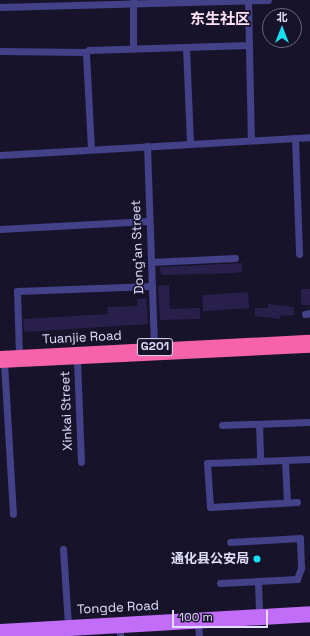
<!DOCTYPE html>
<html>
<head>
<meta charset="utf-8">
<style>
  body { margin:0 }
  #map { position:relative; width:310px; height:636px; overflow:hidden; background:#17132b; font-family:"Space Grotesk","Noto Sans SC",sans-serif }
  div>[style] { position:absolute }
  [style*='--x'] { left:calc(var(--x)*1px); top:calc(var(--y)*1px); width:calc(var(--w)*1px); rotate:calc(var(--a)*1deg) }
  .building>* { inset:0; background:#28204b; transform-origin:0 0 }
  .minor>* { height:7px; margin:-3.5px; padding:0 3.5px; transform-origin:3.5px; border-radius:3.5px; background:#434188 }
  .major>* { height:9px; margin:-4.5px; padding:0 4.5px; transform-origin:4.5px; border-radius:4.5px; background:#c16df7 }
  .highway>* { height:10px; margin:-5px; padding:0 5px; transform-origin:5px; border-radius:5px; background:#f662ab }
  .dots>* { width:11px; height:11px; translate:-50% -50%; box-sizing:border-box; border:2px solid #17132b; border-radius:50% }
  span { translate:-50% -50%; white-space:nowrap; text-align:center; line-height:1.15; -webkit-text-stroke:3.5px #17132b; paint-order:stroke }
  .shield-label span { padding:1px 3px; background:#17132b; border:1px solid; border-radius:3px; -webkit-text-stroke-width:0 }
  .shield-label { font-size:12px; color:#e2dffd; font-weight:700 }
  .street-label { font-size:13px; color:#e2dffd }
  .poi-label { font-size:13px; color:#e2dffd; font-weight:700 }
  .right { translate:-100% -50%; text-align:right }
  .quarter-label { font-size:15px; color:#fde1f4; font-weight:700 }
  .north { position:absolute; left:262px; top:8px; width:40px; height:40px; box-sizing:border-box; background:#17132b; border:1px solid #68657f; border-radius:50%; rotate:0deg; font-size:11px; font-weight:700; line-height:16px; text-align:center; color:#e2dffd }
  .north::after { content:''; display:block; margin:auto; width:14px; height:18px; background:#17e0f2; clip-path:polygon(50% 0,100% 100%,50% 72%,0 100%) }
  .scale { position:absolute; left:172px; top:610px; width:96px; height:18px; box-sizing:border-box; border:2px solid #e2dffd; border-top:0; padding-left:5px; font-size:12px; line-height:14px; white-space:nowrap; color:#e2dffd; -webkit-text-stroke:3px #17132b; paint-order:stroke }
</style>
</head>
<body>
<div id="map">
  <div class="building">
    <div style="clip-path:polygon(242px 263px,242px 272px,235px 273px,161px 275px,160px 267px)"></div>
    <div style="clip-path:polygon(169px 285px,170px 309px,200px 308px,200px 319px,160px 320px,158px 286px)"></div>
    <div style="left:310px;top:289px;width:16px;height:9px;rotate:90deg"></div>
    <div style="left:248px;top:292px;width:16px;height:46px;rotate:86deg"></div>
    <div style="clip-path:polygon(146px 298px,148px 324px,24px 332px,23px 319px,108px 314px,107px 307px,137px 306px,137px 299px)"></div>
    <div style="clip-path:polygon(268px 304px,294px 307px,294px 315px,280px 316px,280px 319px,255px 316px,255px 308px,268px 308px)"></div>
  </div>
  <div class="minor">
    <div style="--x:133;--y:0;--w:48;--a:90"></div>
    <div style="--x:248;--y:0;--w:140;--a:88.8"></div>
    <div style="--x:0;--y:7;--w:268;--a:-1.5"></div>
    <div style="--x:186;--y:47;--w:96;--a:87.6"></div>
    <div style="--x:0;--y:51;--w:86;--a:0.7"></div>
    <div style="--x:295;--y:138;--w:116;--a:88"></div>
    <div style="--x:147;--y:146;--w:201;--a:88"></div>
    <div style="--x:91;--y:149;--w:97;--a:-93"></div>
    <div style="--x:86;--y:52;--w:4;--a:-34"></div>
    <div style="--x:89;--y:50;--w:160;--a:-1.8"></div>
    <div style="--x:0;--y:155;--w:311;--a:-3.3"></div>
    <div style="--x:0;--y:229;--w:149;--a:-3.1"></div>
    <div style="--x:151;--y:262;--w:84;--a:-2.7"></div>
    <div style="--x:305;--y:314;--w:5;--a:-11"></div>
    <div style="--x:19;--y:355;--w:64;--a:-91.8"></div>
    <div style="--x:17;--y:291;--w:135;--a:-2.1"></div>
    <div style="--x:77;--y:359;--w:103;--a:87.8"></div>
    <div style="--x:4;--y:363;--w:151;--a:86.6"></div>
    <div style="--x:259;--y:424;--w:37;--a:88"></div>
    <div style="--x:222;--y:425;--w:88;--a:-2"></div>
    <div style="--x:285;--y:460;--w:42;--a:87.3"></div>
    <div style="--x:297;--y:502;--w:87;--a:176.7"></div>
    <div style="--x:210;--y:507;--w:44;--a:-93.9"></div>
    <div style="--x:207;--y:463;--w:103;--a:-2.2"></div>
    <div style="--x:63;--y:549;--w:75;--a:86.2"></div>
    <div style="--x:258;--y:581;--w:32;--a:88"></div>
    <div style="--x:220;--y:583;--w:77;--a:-3"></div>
    <div style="--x:297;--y:579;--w:12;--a:-70"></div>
    <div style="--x:301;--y:568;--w:30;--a:-92"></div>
    <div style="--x:300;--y:538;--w:70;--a:176.7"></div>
    <div style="--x:198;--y:623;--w:13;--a:86"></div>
    <div style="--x:120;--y:628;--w:8;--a:90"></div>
  </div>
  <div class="major">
    <div style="--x:0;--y:628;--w:311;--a:-3.3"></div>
    <div style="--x:0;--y:635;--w:311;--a:-3.3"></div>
  </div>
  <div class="highway">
    <div style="--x:0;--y:356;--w:310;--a:-3"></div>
    <div style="--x:0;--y:363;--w:310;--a:-2.8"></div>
  </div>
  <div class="dots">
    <div style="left:257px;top:559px;background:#17e0f2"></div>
  </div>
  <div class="shield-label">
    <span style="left:155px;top:347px">G201</span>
  </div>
  <div class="street-label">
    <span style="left:138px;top:247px;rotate:-92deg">Dong'an Street</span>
    <span style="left:82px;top:338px;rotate:-3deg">Tuanjie Road</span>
    <span style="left:67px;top:411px;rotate:-92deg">Xinkai Street</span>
    <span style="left:118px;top:608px;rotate:-3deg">Tongde Road</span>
  </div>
  <div class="poi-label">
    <span class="right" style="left:249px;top:559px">通化县公安局</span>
  </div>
  <div class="quarter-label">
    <span style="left:220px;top:19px">东生社区</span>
  </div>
  <div class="north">北</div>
  <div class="scale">100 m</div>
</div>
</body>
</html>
